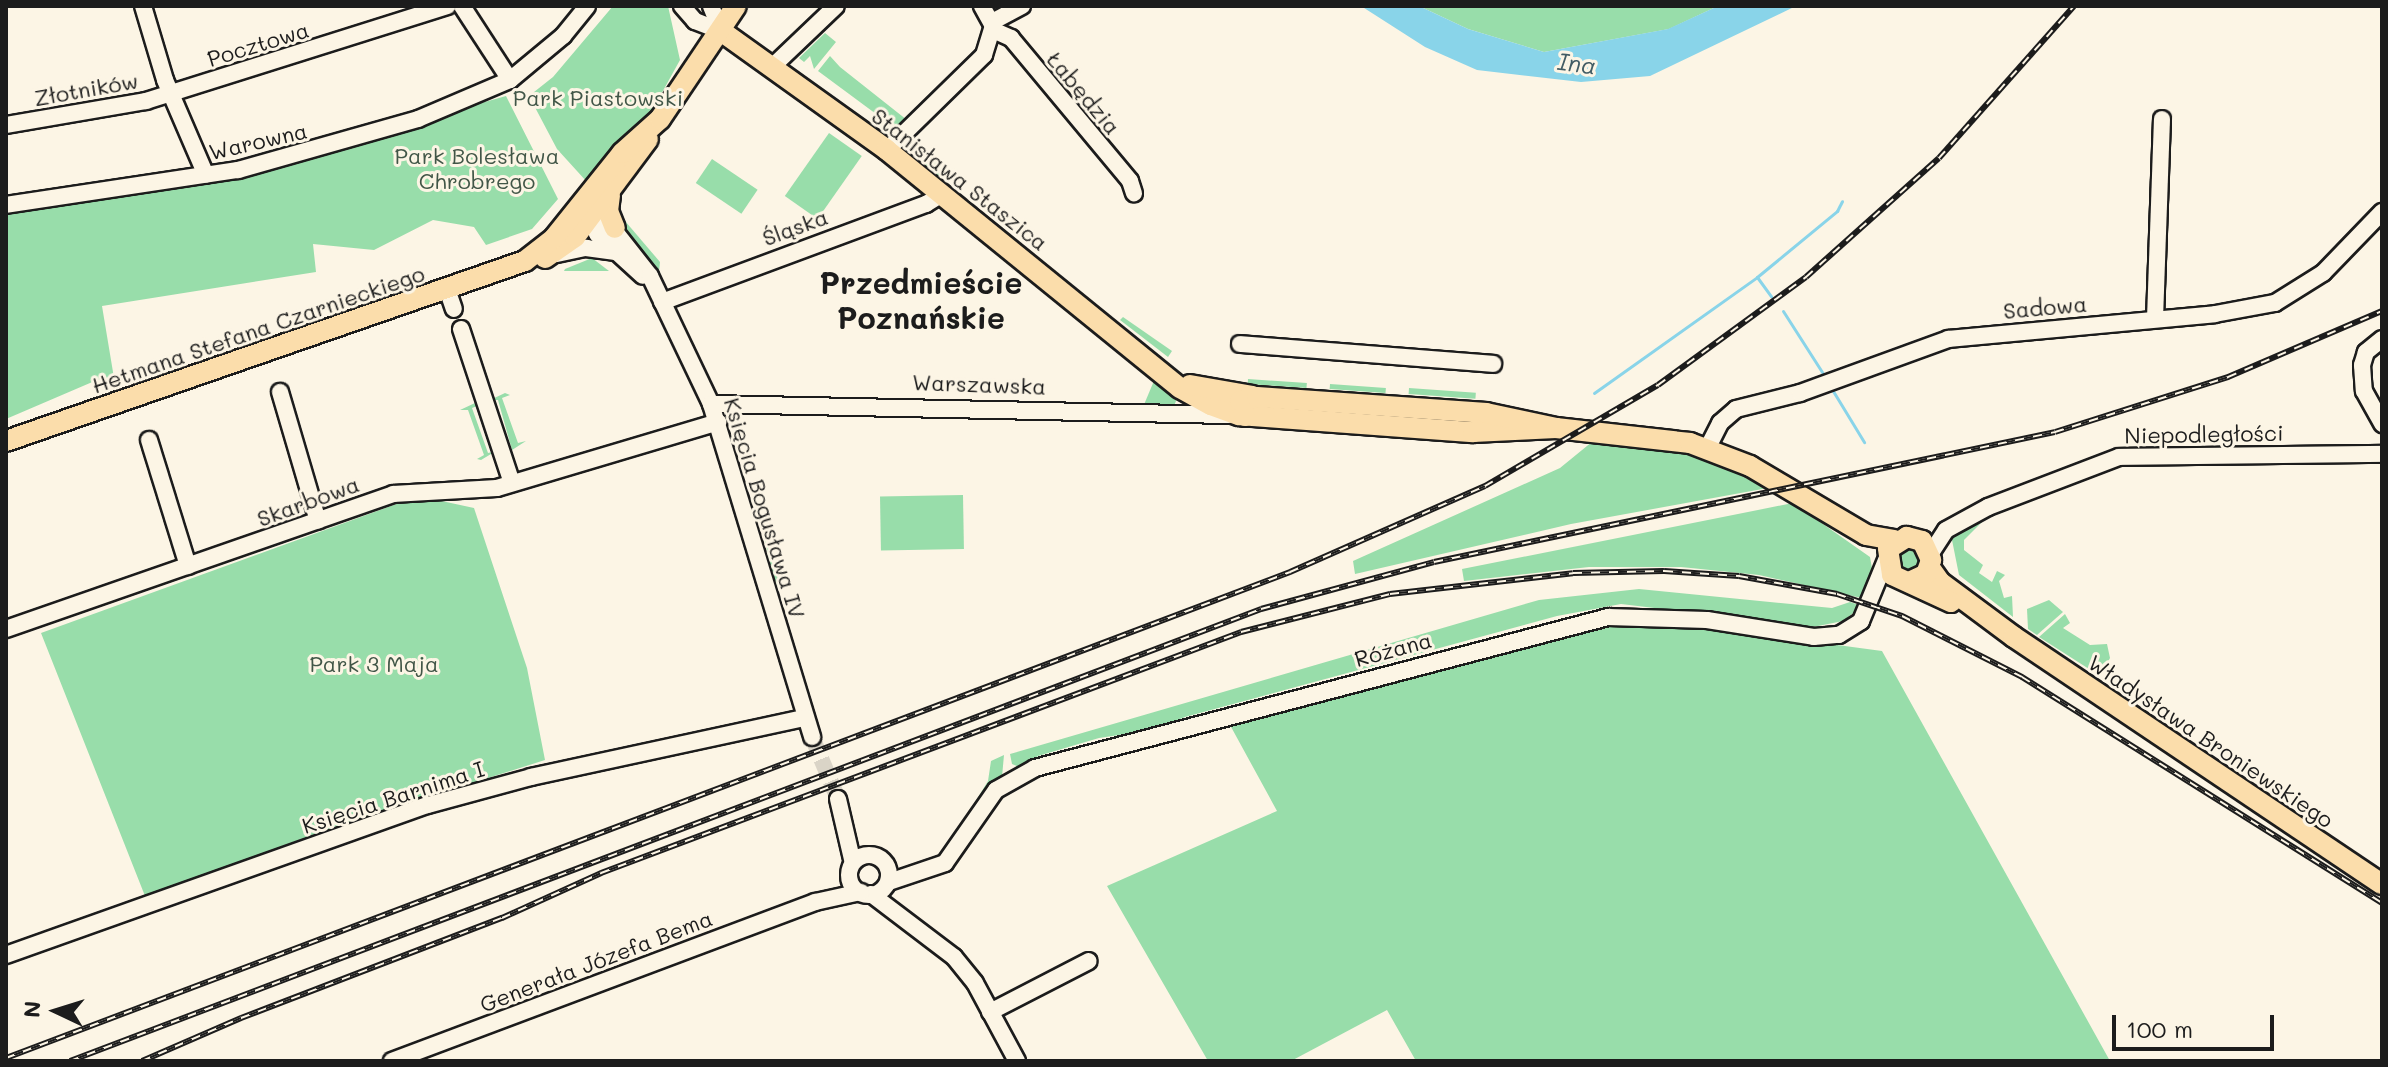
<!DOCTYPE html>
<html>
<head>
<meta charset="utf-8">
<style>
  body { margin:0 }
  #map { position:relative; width:2388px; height:1067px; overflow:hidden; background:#fcf5e5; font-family:Mali,sans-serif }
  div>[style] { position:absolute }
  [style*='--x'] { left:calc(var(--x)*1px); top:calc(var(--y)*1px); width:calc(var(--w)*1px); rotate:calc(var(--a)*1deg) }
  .green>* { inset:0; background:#98ddaa; transform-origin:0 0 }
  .round { border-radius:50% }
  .water>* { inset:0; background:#89d4e9 }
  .stream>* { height:3px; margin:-1.5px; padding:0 1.5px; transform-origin:1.5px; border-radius:1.5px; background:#89d4e9 }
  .minor-tunnel>* { height:16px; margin-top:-8px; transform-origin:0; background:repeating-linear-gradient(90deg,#dad4c7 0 16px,transparent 0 24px) }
  .roads { filter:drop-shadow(2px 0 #1c1c1c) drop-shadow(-2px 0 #1c1c1c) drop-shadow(0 2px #1c1c1c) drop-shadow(0 -2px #1c1c1c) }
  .minor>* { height:16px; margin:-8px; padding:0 8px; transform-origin:8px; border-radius:8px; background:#fcf5e5 }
  .minor>.ring { margin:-8px; padding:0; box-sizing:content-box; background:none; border:16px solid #fcf5e5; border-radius:50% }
  .major>* { height:20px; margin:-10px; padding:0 10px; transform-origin:10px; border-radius:10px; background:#fbddab }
  .rail>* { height:6px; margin-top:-3px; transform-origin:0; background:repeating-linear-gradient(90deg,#fcf5e5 0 9px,#1c1c1c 0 18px); box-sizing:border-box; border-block:2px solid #1c1c1c }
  span { translate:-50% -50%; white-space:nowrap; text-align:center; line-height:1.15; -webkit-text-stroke:6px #fcf5e5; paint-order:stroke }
  .street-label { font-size:22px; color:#1c1c1c }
  .park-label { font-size:22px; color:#415647 }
  .water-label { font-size:24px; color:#425c64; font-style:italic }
  .district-label { font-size:30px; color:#1c1c1c; font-weight:700 }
  .frame { position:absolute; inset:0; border:8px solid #1c1c1c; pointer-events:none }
  .north { position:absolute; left:16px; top:971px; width:80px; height:80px; -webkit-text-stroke:6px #fcf5e5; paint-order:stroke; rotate:274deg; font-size:22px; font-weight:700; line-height:32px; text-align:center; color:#1c1c1c }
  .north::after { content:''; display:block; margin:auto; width:28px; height:36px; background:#1c1c1c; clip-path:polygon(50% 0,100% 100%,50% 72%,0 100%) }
  .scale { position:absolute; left:2112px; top:1015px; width:162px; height:36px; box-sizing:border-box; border:4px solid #1c1c1c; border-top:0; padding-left:10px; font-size:24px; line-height:28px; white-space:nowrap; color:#1c1c1c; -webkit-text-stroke:6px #fcf5e5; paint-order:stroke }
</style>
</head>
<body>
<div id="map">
  <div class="green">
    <div style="clip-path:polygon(613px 6px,668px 6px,680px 60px,654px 107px,587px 182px,557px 149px,529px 96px,553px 77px)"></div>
    <div style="clip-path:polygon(1419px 6px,1718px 6px,1669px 29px,1544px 52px,1468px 29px)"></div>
    <div style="clip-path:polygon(825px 33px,836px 42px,814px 69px,810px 56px,804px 62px,799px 58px)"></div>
    <div style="clip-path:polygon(830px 56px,840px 67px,907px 120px,895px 128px,818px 71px)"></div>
    <div style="clip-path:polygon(506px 96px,558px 199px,532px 229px,486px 245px,474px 227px,433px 220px,374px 250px,313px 244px,316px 272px,102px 306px,114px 378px,97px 380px,6px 419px,6px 214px,195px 184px)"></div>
    <div style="left:829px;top:133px;width:40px;height:77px;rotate:35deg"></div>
    <div style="clip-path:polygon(934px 152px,944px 168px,940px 177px,924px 164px)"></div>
    <div style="left:712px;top:159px;width:55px;height:29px;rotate:34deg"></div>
    <div style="clip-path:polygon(617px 221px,625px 221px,660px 262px,659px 272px)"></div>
    <div style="clip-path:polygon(592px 258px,609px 271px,564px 271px,565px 269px)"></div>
    <div style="clip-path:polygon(1123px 317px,1172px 351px,1168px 357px,1120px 320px)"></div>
    <div style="clip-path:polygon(1156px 376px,1178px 396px,1174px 406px,1143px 407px)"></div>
    <div style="left:1248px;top:379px;width:59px;height:5px;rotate:4deg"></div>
    <div style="left:1330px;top:384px;width:56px;height:5px;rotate:4deg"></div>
    <div style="left:1409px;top:388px;width:67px;height:6px;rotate:4deg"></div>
    <div style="clip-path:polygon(505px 393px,510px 395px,502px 398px,518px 443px,526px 441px,512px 450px,498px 400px,490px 400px)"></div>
    <div style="clip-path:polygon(475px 403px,480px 405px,472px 408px,488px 453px,496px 451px,481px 460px,477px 459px,484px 455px,468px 410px,460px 410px)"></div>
    <div style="clip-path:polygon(1598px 437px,1698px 456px,1768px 488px,1571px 524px,1355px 574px,1353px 561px,1560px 468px)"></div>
    <div style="left:963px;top:495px;width:54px;height:83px;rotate:89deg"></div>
    <div style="clip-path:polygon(437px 500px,474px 508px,527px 668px,545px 760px,337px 826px,145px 896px,41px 633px,402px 502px)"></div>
    <div style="clip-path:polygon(1793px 503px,1870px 557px,1873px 574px,1866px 599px,1759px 575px,1681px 567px,1589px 567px,1464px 581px,1462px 569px)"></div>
    <div style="clip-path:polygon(1986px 518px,1964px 540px,1964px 550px,1983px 565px,1979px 573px,1992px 582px,1997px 571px,2005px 575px,1999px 581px,2004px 598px,2012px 596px,2013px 617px,1959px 575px,1951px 535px)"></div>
    <div style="clip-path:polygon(762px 526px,781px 588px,774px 584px)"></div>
    <div class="round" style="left:1897px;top:548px;width:24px;height:24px"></div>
    <div style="clip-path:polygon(1639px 589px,1832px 608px,1850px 602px,1862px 606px,1843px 621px,1813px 627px,1621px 604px,1557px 616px,1185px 717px,1153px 730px,1099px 738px,1038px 756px,1022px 768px,1012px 764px,1010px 754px,1539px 600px)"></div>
    <div style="clip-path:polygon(2049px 600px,2063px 612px,2037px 635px,2028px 629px,2027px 609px)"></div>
    <div style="clip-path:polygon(2065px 614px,2070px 623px,2063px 628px,2090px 645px,2107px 644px,2110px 658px,2100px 676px,2039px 637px)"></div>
    <div style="clip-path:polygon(1610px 623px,1733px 631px,1882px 651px,2110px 1061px,1416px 1061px,1387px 1010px,1291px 1061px,1208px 1061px,1107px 886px,1277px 811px,1230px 725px)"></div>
    <div style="clip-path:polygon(1004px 755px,1002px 777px,952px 840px,988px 781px,991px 761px)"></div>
  </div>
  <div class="water">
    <div style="clip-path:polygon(1361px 6px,1419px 6px,1468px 29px,1544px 52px,1668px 29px,1718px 6px,1796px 6px,1650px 76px,1581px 82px,1477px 70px,1425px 47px)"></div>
  </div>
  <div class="stream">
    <div style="--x:1757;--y:277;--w:24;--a:54"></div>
    <div style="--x:1783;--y:311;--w:76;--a:57.4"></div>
    <div style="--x:1833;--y:391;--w:60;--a:58.7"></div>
    <div style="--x:1594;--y:393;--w:200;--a:-35.4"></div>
    <div style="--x:1757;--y:277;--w:104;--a:-39.5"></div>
    <div style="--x:1837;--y:211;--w:11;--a:-63"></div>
  </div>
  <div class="minor-tunnel">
    <div style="--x:812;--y:737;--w:67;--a:67.2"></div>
  </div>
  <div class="roads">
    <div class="minor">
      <div style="--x:143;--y:6;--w:77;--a:73.4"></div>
      <div style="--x:165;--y:80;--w:103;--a:66.7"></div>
      <div style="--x:462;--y:6;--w:88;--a:57"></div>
      <div style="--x:682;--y:6;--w:20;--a:49"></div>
      <div style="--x:695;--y:21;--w:28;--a:21"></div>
      <div style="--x:721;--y:31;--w:27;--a:-112"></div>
      <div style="--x:992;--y:22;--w:34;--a:-28"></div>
      <div style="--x:993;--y:30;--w:20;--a:24"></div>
      <div style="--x:1011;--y:38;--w:186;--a:50.2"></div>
      <div style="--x:1130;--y:181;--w:13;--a:72"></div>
      <div style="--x:772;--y:67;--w:88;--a:-43.6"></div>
      <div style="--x:6;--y:125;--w:142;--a:-9.7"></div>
      <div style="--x:146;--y:101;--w:316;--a:-17.5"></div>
      <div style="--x:887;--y:150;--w:136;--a:-44.4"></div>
      <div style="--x:984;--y:55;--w:30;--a:-73"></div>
      <div style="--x:993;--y:26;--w:23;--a:-119"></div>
      <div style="--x:6;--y:205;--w:235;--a:-8.6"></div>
      <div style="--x:238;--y:170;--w:187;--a:-15.8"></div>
      <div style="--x:418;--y:119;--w:100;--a:-23"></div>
      <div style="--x:510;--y:80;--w:69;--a:-39.7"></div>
      <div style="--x:563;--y:36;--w:38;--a:-51"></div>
      <div style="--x:592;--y:208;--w:26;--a:79"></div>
      <div style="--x:597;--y:234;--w:62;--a:42.4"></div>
      <div style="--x:606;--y:220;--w:71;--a:51.8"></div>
      <div style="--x:650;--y:276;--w:142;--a:64.5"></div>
      <div style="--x:711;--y:404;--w:348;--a:73.1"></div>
      <div style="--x:557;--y:254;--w:30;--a:-12"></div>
      <div style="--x:586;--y:248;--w:28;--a:8"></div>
      <div style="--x:447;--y:289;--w:21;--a:71"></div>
      <div style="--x:662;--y:302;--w:282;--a:-20.4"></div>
      <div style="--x:926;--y:204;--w:19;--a:-32"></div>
      <div style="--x:2155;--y:319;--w:200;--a:-88"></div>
      <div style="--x:461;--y:329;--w:162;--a:71.7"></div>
      <div style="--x:2382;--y:339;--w:21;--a:141"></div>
      <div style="--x:2366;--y:352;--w:14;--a:107"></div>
      <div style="--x:2362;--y:365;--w:26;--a:86"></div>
      <div style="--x:2364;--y:391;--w:38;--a:61"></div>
      <div style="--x:1240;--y:344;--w:254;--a:4.5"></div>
      <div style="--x:280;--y:392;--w:134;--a:73.6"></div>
      <div style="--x:711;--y:404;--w:518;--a:1.22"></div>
      <div style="--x:149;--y:440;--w:132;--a:72.8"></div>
      <div style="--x:1708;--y:447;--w:27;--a:-63"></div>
      <div style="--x:1720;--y:423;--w:21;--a:-41"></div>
      <div style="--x:1736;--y:409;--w:66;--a:-14"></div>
      <div style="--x:1800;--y:393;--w:158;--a:-20"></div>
      <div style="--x:1948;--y:339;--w:268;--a:-5.3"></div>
      <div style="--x:2215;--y:314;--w:61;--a:-10.4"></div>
      <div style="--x:2275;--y:303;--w:57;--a:-32"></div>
      <div style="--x:2323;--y:273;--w:85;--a:-46"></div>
      <div style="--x:1931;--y:553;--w:27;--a:-57"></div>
      <div style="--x:1946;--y:530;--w:48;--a:-28.7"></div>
      <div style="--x:1988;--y:507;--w:140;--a:-20.9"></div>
      <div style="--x:2119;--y:457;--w:263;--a:-0.7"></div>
      <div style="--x:6;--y:629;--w:410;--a:-19.2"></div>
      <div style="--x:393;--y:494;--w:104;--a:-3.3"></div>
      <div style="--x:497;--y:488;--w:231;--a:-16.6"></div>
      <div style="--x:838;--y:799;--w:62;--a:76.9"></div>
      <div class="ring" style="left:849px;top:855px;width:24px;height:24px"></div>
      <div style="--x:889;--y:882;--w:59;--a:-18.7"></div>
      <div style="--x:945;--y:863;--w:89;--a:-55.1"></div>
      <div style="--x:996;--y:790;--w:45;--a:-29.4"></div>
      <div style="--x:1035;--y:768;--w:593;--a:-14.76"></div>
      <div style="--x:1608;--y:617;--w:99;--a:1.7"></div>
      <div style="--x:1707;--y:620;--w:108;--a:9"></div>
      <div style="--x:1814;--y:637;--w:25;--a:-5"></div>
      <div style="--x:1839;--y:635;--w:26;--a:-32"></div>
      <div style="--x:1861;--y:621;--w:66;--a:-67.7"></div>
      <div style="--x:871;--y:894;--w:104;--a:37.2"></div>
      <div style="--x:954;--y:957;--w:33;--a:51"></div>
      <div style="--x:975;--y:983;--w:89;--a:61.7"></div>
      <div style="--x:6;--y:955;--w:448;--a:-19.6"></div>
      <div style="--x:428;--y:805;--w:107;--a:-15.2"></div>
      <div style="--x:531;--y:777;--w:280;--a:-12.2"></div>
      <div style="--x:990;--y:1012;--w:111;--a:-27.3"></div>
      <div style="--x:392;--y:1061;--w:452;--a:-20.6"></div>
      <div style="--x:815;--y:902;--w:47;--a:-12.3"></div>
    </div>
    <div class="major">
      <div style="--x:721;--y:31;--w:204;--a:35.6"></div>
      <div style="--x:887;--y:150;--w:377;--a:39.1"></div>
      <div style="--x:1180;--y:388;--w:35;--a:29"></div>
      <div style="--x:1211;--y:405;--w:30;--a:20"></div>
      <div style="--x:1239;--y:415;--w:235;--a:4.2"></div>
      <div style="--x:1473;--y:432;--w:83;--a:-2.8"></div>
      <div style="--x:610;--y:195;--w:16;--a:97"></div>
      <div style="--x:608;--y:211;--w:18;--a:68"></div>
      <div style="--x:545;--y:258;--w:37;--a:-35"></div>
      <div style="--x:575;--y:237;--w:122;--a:-53.3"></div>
      <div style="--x:1190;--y:385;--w:64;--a:9.9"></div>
      <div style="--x:1245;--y:416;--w:16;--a:-108"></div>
      <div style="--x:1240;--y:401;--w:17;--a:-13"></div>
      <div style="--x:1257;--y:397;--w:230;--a:4"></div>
      <div style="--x:1486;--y:413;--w:72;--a:12.1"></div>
      <div style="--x:1556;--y:428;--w:135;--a:6.4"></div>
      <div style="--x:1690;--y:443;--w:64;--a:21"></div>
      <div style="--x:1750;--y:466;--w:135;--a:30.7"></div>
      <div style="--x:1866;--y:535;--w:29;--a:10"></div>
      <div style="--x:6;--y:441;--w:549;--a:-19.13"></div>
      <div style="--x:525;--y:261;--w:37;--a:-38"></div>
      <div style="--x:554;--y:238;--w:109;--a:-51.3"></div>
      <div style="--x:622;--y:153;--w:51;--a:-41.8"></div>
      <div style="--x:660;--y:119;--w:136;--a:-56.1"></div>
      <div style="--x:1930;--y:568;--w:17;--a:54"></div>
      <div style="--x:1940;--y:582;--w:92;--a:36.6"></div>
      <div style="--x:2014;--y:637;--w:443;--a:33.9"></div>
      <div style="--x:1909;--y:582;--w:19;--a:-25"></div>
      <div style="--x:1926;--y:574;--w:15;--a:-70"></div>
      <div style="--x:1931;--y:560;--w:21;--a:-115"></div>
      <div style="--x:1922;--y:541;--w:16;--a:-165"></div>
      <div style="--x:1907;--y:537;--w:22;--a:148"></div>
      <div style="--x:1888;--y:549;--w:26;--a:81"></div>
      <div style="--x:1892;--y:575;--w:65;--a:24.6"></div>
    </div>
  </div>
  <div class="rail">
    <div style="--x:6;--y:1058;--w:1373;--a:-20.73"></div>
    <div style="--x:1290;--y:572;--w:213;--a:-23.8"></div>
    <div style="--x:1485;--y:486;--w:200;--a:-30.3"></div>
    <div style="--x:1658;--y:385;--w:183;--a:-36.1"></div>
    <div style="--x:1806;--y:277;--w:178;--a:-41.8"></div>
    <div style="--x:1939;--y:158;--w:203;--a:-48.4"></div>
    <div style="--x:70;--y:1061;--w:1274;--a:-20.78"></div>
    <div style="--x:1261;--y:609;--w:179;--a:-15.2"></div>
    <div style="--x:1434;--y:562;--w:634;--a:-11.82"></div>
    <div style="--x:2055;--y:432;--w:182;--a:-17.6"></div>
    <div style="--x:2228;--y:377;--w:168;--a:-23.2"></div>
    <div style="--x:142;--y:1061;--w:108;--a:-23.5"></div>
    <div style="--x:241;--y:1018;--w:280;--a:-21"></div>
    <div style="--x:502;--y:918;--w:109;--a:-24.4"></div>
    <div style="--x:601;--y:873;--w:684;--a:-20.63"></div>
    <div style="--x:1241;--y:632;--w:154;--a:-14.3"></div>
    <div style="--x:1390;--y:594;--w:184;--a:-6.5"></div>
    <div style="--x:1573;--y:573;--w:91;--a:-1.3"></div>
    <div style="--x:1664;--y:571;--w:75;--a:3.8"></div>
    <div style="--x:1739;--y:576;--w:100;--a:10.4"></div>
    <div style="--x:1837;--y:594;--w:69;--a:18.7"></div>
    <div style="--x:1902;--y:616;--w:135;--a:26.9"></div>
    <div style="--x:2022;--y:677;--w:425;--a:32.1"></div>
  </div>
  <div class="street-label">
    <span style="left:258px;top:44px;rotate:-17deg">Pocztowa</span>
    <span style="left:86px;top:89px;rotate:-10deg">Złotników</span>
    <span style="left:1084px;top:93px;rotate:50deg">Łabędzia</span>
    <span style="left:258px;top:141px;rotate:-13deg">Warowna</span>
    <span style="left:960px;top:179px;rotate:38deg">Stanisława Staszica</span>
    <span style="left:795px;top:227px;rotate:-20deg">Śląska</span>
    <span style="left:2045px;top:307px;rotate:-5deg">Sadowa</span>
    <span style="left:258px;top:329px;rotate:-19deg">Hetmana Stefana Czarnieckiego</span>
    <span style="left:979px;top:384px;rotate:2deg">Warszawska</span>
    <span style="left:2204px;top:434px;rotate:-1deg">Niepodległości</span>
    <span style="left:308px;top:501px;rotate:-20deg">Skarbowa</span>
    <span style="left:765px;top:508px;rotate:73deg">Księcia Bogusława IV</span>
    <span style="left:1393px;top:649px;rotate:-15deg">Różana</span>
    <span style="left:2211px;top:741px;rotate:34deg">Władysława Broniewskiego</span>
    <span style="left:393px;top:797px;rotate:-18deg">Księcia Barnima I</span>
    <span style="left:596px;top:961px;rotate:-21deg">Generała Józefa Bema</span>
  </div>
  <div class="park-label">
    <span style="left:598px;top:98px">Park Piastowski</span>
    <span style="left:477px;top:168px">Park Bolesława<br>Chrobrego</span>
    <span style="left:374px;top:664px">Park 3 Maja</span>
  </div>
  <div class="water-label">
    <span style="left:1577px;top:63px;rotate:7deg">Ina</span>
  </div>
  <div class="district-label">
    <span style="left:921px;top:299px">Przedmieście<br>Poznańskie</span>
  </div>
  <div class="frame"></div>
  <div class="north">N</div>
  <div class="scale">100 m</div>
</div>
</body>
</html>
